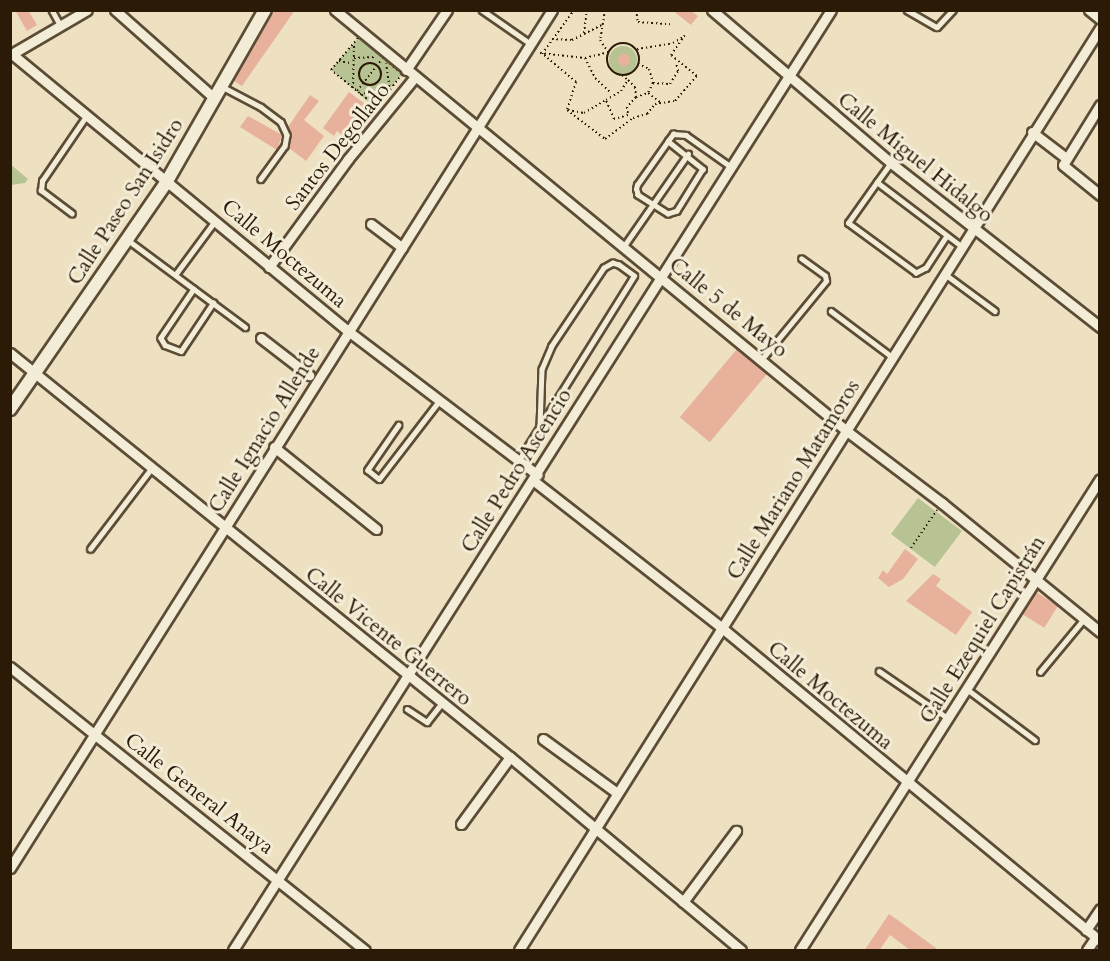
<!DOCTYPE html>
<html>
<head>
<meta charset="utf-8">
<style>
  body { margin:0 }
  #map { position:relative; width:1110px; height:961px; overflow:hidden; background:#ede1c2; font-family:Cardo,serif }
  div>[style] { position:absolute }
  [style*='--x'] { left:calc(var(--x)*1px); top:calc(var(--y)*1px); width:calc(var(--w)*1px); rotate:calc(var(--a)*1deg) }
  .green>* { inset:0; background:#b8c394; transform-origin:0 0 }
  .round { border-radius:50% }
  .building>* { inset:0; background:#e7b19c; transform-origin:0 0 }
  .path>* { height:2px; margin-top:-1px; transform-origin:0; background:repeating-linear-gradient(90deg,#2b1a06 0 1.5px,transparent 0 4.5px) }
  .path>.ring { margin:-1px; padding:0; box-sizing:content-box; background:none; border:2px solid #2b1a06; border-radius:50% }
  .roads { filter:drop-shadow(2px 0 #5c4c35) drop-shadow(-2px 0 #5c4c35) drop-shadow(0 2px #5c4c35) drop-shadow(0 -2px #5c4c35) }
  .lane>* { height:4.5px; margin:-2.25px; padding:0 2.25px; transform-origin:2.25px; border-radius:2.25px; background:#f3ecd7 }
  .street>* { height:9px; margin:-4.5px; padding:0 4.5px; transform-origin:4.5px; border-radius:4.5px; background:#f3ecd7 }
  .secondary>* { height:12px; margin:-6px; padding:0 6px; transform-origin:6px; border-radius:6px; background:#f3ecd7 }
  span { translate:-50% -50%; white-space:nowrap; text-align:center; line-height:1.15; -webkit-text-stroke:6px #f3ecd7; paint-order:stroke }
  .street-label { font-size:21px; color:#2b1a06 }
  .frame { position:absolute; inset:0; border:12px solid #2b1a06; pointer-events:none }
</style>
</head>
<body>
<div id="map">
  <div class="green">
    <div style="left:359px;top:37px;width:57px;height:43px;rotate:41deg"></div>
    <div class="round" style="left:609px;top:46px;width:28px;height:28px"></div>
    <div style="clip-path:polygon(10px 164px,28px 179px,25px 183px,11px 185px)"></div>
    <div style="left:918px;top:498px;width:55px;height:45px;rotate:37deg"></div>
  </div>
  <div class="building">
    <div style="clip-path:polygon(15px 10px,28px 10px,37px 25px,27px 31px)"></div>
    <div style="clip-path:polygon(275px 10px,295px 10px,242px 86px,234px 81px)"></div>
    <div style="clip-path:polygon(672px 10px,690px 10px,698px 16px,691px 25px)"></div>
    <div class="round" style="left:618px;top:54px;width:12px;height:12px"></div>
    <div style="clip-path:polygon(349px 92px,377px 113px,352px 143px,337px 131px,334px 136px,323px 128px)"></div>
    <div style="clip-path:polygon(310px 95px,319px 101px,304px 120px,324px 136px,306px 161px,289px 148px,288px 127px)"></div>
    <div style="clip-path:polygon(248px 116px,282px 135px,277px 150px,240px 127px)"></div>
    <div style="left:737px;top:349px;width:39px;height:89px;rotate:40deg"></div>
    <div style="clip-path:polygon(905px 549px,918px 559px,903px 579px,889px 587px,878px 578px,883px 570px,887px 574px)"></div>
    <div style="clip-path:polygon(933px 574px,941px 579px,936px 586px,972px 612px,956px 635px,906px 601px)"></div>
    <div style="left:1036px;top:592px;width:26px;height:26px;rotate:32deg"></div>
    <div style="clip-path:polygon(889px 914px,899px 921px,940px 951px,911px 951px,890px 935px,879px 951px,864px 951px)"></div>
  </div>
  <div class="path">
    <div style="--x:605;--y:10;--w:30;--a:99"></div>
    <div style="--x:600;--y:40;--w:14;--a:56"></div>
    <div style="--x:636;--y:10;--w:12;--a:81"></div>
    <div style="--x:638;--y:22;--w:32;--a:4"></div>
    <div style="--x:605;--y:11;--w:12;--a:-5"></div>
    <div style="--x:584;--y:33;--w:23;--a:-83"></div>
    <div style="--x:359;--y:37;--w:57;--a:40.7"></div>
    <div style="--x:402;--y:74;--w:41;--a:127.1"></div>
    <div style="--x:377;--y:107;--w:59;--a:-141.2"></div>
    <div style="--x:331;--y:70;--w:43;--a:-49.7"></div>
    <div style="--x:552;--y:39;--w:20;--a:3"></div>
    <div style="--x:572;--y:40;--w:33;--a:-27"></div>
    <div class="ring" style="left:607px;top:43px;width:30px;height:30px"></div>
    <div style="--x:637;--y:49;--w:36;--a:-9"></div>
    <div style="--x:673;--y:43;--w:12;--a:-31"></div>
    <div style="--x:540;--y:53;--w:45;--a:6.3"></div>
    <div style="--x:585;--y:58;--w:25;--a:-14"></div>
    <div style="--x:542;--y:54;--w:54;--a:-54"></div>
    <div style="--x:544;--y:55;--w:42;--a:40.2"></div>
    <div style="--x:576;--y:82;--w:29;--a:108"></div>
    <div style="--x:567;--y:110;--w:48;--a:37.3"></div>
    <div style="--x:605;--y:139;--w:35;--a:-37"></div>
    <div style="--x:633;--y:118;--w:15;--a:-16"></div>
    <div style="--x:647;--y:114;--w:13;--a:-51"></div>
    <div style="--x:655;--y:104;--w:20;--a:-9"></div>
    <div style="--x:675;--y:101;--w:33;--a:-49"></div>
    <div style="--x:697;--y:76;--w:33;--a:-141"></div>
    <div style="--x:671;--y:55;--w:24;--a:-55"></div>
    <div style="--x:354;--y:58;--w:21;--a:-3"></div>
    <div style="--x:585;--y:58;--w:22;--a:63"></div>
    <div style="--x:595;--y:78;--w:22;--a:43"></div>
    <div style="--x:339;--y:61;--w:11;--a:10"></div>
    <div class="ring" style="left:359px;top:63px;width:20px;height:20px"></div>
    <div style="--x:638;--y:64;--w:12;--a:24"></div>
    <div style="--x:649;--y:69;--w:15;--a:74"></div>
    <div style="--x:653;--y:83;--w:11;--a:117"></div>
    <div style="--x:648;--y:93;--w:15;--a:37"></div>
    <div style="--x:622;--y:75;--w:8;--a:40"></div>
    <div style="--x:628;--y:80;--w:10;--a:45"></div>
    <div style="--x:635;--y:87;--w:10;--a:84"></div>
    <div style="--x:636;--y:97;--w:13;--a:132"></div>
    <div style="--x:627;--y:107;--w:8;--a:83"></div>
    <div style="--x:628;--y:115;--w:15;--a:164"></div>
    <div style="--x:614;--y:119;--w:21;--a:-113"></div>
    <div style="--x:606;--y:100;--w:17;--a:-31"></div>
    <div style="--x:621;--y:91;--w:13;--a:-58"></div>
    <div style="--x:653;--y:83;--w:17;--a:3"></div>
    <div style="--x:670;--y:84;--w:15;--a:-58"></div>
    <div style="--x:678;--y:71;--w:9;--a:-103"></div>
    <div style="--x:353;--y:88;--w:43;--a:-88.7"></div>
    <div style="--x:357;--y:91;--w:39;--a:-52"></div>
    <div style="--x:360;--y:94;--w:30;--a:-6"></div>
    <div style="--x:390;--y:91;--w:28;--a:-98"></div>
    <div style="--x:636;--y:97;--w:13;--a:-18"></div>
    <div style="--x:568;--y:110;--w:16;--a:11"></div>
    <div style="--x:584;--y:113;--w:26;--a:-31"></div>
    <div style="--x:911;--y:548;--w:46;--a:-55.6"></div>
  </div>
  <div class="roads">
    <div class="lane">
      <div style="--x:52;--y:10;--w:18;--a:61"></div>
      <div style="--x:482;--y:10;--w:60;--a:34.8"></div>
      <div style="--x:907;--y:10;--w:34;--a:30"></div>
      <div style="--x:937;--y:27;--w:23;--a:-47"></div>
      <div style="--x:223;--y:87;--w:43;--a:27.8"></div>
      <div style="--x:261;--y:107;--w:25;--a:37"></div>
      <div style="--x:281;--y:122;--w:14;--a:65"></div>
      <div style="--x:287;--y:135;--w:11;--a:100"></div>
      <div style="--x:285;--y:146;--w:41;--a:126"></div>
      <div style="--x:668;--y:141;--w:45;--a:38.7"></div>
      <div style="--x:703;--y:169;--w:49;--a:121.8"></div>
      <div style="--x:677;--y:211;--w:9;--a:162"></div>
      <div style="--x:668;--y:214;--w:36;--a:-148"></div>
      <div style="--x:638;--y:195;--w:6;--a:-108"></div>
      <div style="--x:636;--y:189;--w:4;--a:-76"></div>
      <div style="--x:637;--y:185;--w:54;--a:-54.8"></div>
      <div style="--x:668;--y:141;--w:9;--a:-54"></div>
      <div style="--x:673;--y:134;--w:13;--a:4"></div>
      <div style="--x:686;--y:135;--w:54;--a:35.2"></div>
      <div style="--x:877;--y:182;--w:24;--a:-54"></div>
      <div style="--x:72;--y:214;--w:39;--a:-143"></div>
      <div style="--x:41;--y:191;--w:10;--a:-84"></div>
      <div style="--x:42;--y:181;--w:80;--a:-55.7"></div>
      <div style="--x:947;--y:236;--w:38;--a:123"></div>
      <div style="--x:926;--y:268;--w:11;--a:153"></div>
      <div style="--x:916;--y:273;--w:84;--a:-143.7"></div>
      <div style="--x:848;--y:223;--w:50;--a:-54.7"></div>
      <div style="--x:877;--y:182;--w:104;--a:37.2"></div>
      <div style="--x:128;--y:240;--w:146;--a:36.6"></div>
      <div style="--x:624;--y:246;--w:112;--a:-55.2"></div>
      <div style="--x:945;--y:274;--w:62;--a:36.5"></div>
      <div style="--x:175;--y:275;--w:67;--a:-53.5"></div>
      <div style="--x:194;--y:289;--w:59;--a:124"></div>
      <div style="--x:161;--y:338;--w:8;--a:60"></div>
      <div style="--x:165;--y:345;--w:17;--a:21"></div>
      <div style="--x:181;--y:351;--w:58;--a:-56.3"></div>
      <div style="--x:831;--y:311;--w:75;--a:36.9"></div>
      <div style="--x:762;--y:359;--w:101;--a:-50.6"></div>
      <div style="--x:826;--y:281;--w:5;--a:-101"></div>
      <div style="--x:825;--y:276;--w:29;--a:-144"></div>
      <div style="--x:399;--y:425;--w:55;--a:124.6"></div>
      <div style="--x:368;--y:470;--w:14;--a:39"></div>
      <div style="--x:379;--y:479;--w:98;--a:-52.4"></div>
      <div style="--x:519;--y:460;--w:217;--a:-58"></div>
      <div style="--x:634;--y:276;--w:19;--a:-144"></div>
      <div style="--x:619;--y:265;--w:6;--a:-162"></div>
      <div style="--x:613;--y:263;--w:10;--a:151"></div>
      <div style="--x:604;--y:268;--w:94;--a:123.7"></div>
      <div style="--x:552;--y:346;--w:25;--a:113"></div>
      <div style="--x:542;--y:369;--w:58;--a:92"></div>
      <div style="--x:90;--y:549;--w:101;--a:-52.7"></div>
      <div style="--x:879;--y:671;--w:85;--a:34.4"></div>
      <div style="--x:1040;--y:672;--w:69;--a:-50.3"></div>
      <div style="--x:967;--y:689;--w:85;--a:36.9"></div>
      <div style="--x:407;--y:709;--w:24;--a:33"></div>
      <div style="--x:427;--y:722;--w:24;--a:-52"></div>
    </div>
    <div class="street">
      <div style="--x:115;--y:10;--w:132;--a:41.6"></div>
      <div style="--x:335;--y:10;--w:664;--a:39.44"></div>
      <div style="--x:848;--y:432;--w:118;--a:37.1"></div>
      <div style="--x:942;--y:503;--w:204;--a:39.2"></div>
      <div style="--x:712;--y:10;--w:235;--a:40.5"></div>
      <div style="--x:891;--y:163;--w:266;--a:38.1"></div>
      <div style="--x:1089;--y:10;--w:14;--a:39"></div>
      <div style="--x:12;--y:54;--w:435;--a:39.5"></div>
      <div style="--x:348;--y:331;--w:238;--a:37.2"></div>
      <div style="--x:10;--y:55;--w:89;--a:-30.3"></div>
      <div style="--x:406;--y:70;--w:73;--a:-55.7"></div>
      <div style="--x:1100;--y:105;--w:70;--a:121.7"></div>
      <div style="--x:1063;--y:165;--w:48;--a:39"></div>
      <div style="--x:1032;--y:132;--w:43;--a:37.4"></div>
      <div style="--x:371;--y:224;--w:39;--a:37"></div>
      <div style="--x:269;--y:267;--w:134;--a:-53.8"></div>
      <div style="--x:348;--y:159;--w:104;--a:-50.8"></div>
      <div style="--x:261;--y:338;--w:61;--a:37.6"></div>
      <div style="--x:10;--y:353;--w:643;--a:38.94"></div>
      <div style="--x:510;--y:757;--w:301;--a:39.9"></div>
      <div style="--x:274;--y:447;--w:131;--a:38.8"></div>
      <div style="--x:534;--y:481;--w:239;--a:38"></div>
      <div style="--x:722;--y:628;--w:491;--a:39.6"></div>
      <div style="--x:10;--y:667;--w:454;--a:38.6"></div>
      <div style="--x:543;--y:739;--w:92;--a:36.1"></div>
      <div style="--x:461;--y:824;--w:83;--a:-53.8"></div>
      <div style="--x:10;--y:868;--w:1015;--a:-57.72"></div>
      <div style="--x:683;--y:902;--w:89;--a:-53.3"></div>
      <div style="--x:1086;--y:930;--w:25;--a:-56"></div>
      <div style="--x:233;--y:950;--w:1114;--a:-57.54"></div>
      <div style="--x:519;--y:950;--w:1090;--a:-57.78"></div>
      <div style="--x:800;--y:950;--w:558;--a:-57.51"></div>
      <div style="--x:1087;--y:950;--w:14;--a:-56"></div>
    </div>
    <div class="secondary">
      <div style="--x:10;--y:409;--w:277;--a:-55.4"></div>
      <div style="--x:167;--y:181;--w:197;--a:-60.2"></div>
    </div>
  </div>
  <div class="street-label">
    <span style="left:338px;top:147px;rotate:-52deg">Santos Degollado</span>
    <span style="left:915px;top:158px;rotate:39deg">Calle Miguel Hidalgo</span>
    <span style="left:126px;top:202px;rotate:-57deg">Calle Paseo San Isidro</span>
    <span style="left:284px;top:254px;rotate:40deg">Calle Moctezuma</span>
    <span style="left:728px;top:308px;rotate:39deg">Calle 5 de Mayo</span>
    <span style="left:265px;top:430px;rotate:-58deg">Calle Ignacio Allende</span>
    <span style="left:517px;top:471px;rotate:-58deg">Calle Pedro Ascencio</span>
    <span style="left:794px;top:480px;rotate:-58deg">Calle Mariano Matamoros</span>
    <span style="left:983px;top:630px;rotate:-58deg">Calle Ezequiel Capistrán</span>
    <span style="left:388px;top:637px;rotate:39deg">Calle Vicente Guerrero</span>
    <span style="left:830px;top:696px;rotate:40deg">Calle Moctezuma</span>
    <span style="left:199px;top:794px;rotate:38deg">Calle General Anaya</span>
  </div>
  <div class="frame"></div>
</div>
</body>
</html>
